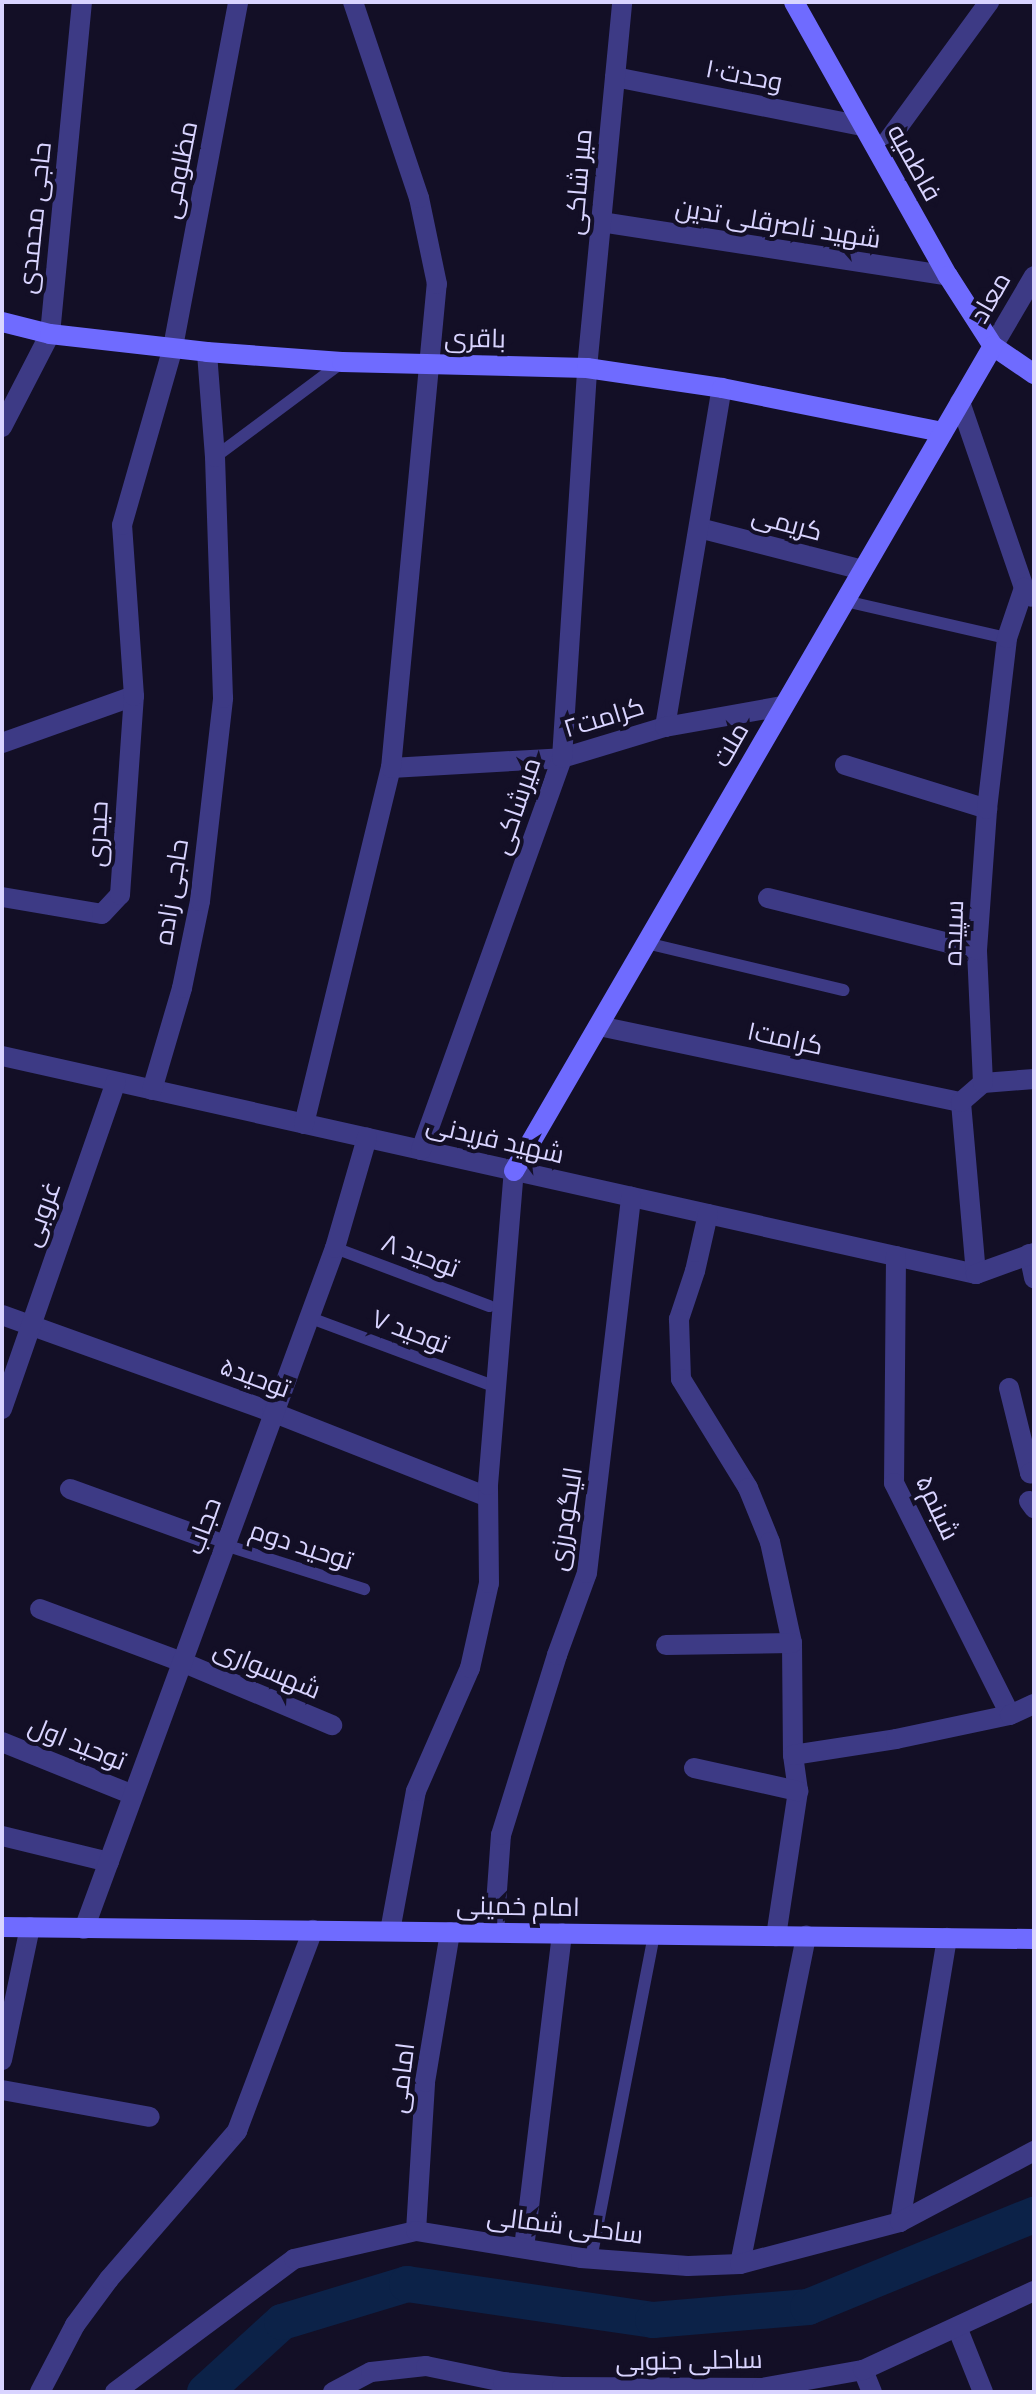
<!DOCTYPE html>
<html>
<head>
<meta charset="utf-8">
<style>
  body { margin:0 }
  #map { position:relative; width:1036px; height:2394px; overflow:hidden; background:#130f26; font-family:Cabin,Cairo,sans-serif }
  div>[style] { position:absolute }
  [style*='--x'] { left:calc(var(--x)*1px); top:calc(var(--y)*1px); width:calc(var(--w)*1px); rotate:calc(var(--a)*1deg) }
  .river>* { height:36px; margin:-18px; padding:0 18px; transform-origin:18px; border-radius:18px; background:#0c2248 }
  .lane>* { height:12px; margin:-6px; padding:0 6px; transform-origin:6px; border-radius:6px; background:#3d3a85 }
  .street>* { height:20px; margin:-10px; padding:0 10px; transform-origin:10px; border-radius:10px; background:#3d3a85 }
  .secondary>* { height:20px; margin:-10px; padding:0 10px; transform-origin:10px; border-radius:10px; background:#6f6bff }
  span { translate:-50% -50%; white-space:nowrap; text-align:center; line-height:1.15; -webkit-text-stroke:8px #130f26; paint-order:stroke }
  .street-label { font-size:26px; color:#d9d4ff }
  .frame { position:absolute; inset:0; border:4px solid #d9d4ff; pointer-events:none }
</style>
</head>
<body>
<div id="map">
  <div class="river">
    <div style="--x:205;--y:2392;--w:104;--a:-42.3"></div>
    <div style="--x:282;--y:2322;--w:131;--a:-16.9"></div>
    <div style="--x:407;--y:2284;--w:249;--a:8.3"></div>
    <div style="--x:653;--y:2320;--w:156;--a:-4.8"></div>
    <div style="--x:808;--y:2307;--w:244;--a:-22.2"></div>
  </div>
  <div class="lane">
    <div style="--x:215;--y:457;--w:157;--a:-36.7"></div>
    <div style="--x:845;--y:601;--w:166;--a:12.9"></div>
    <div style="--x:646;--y:943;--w:203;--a:13.4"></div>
    <div style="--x:335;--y:1248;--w:165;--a:20.6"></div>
    <div style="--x:308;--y:1317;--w:201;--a:20.4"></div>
    <div style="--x:225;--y:1545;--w:146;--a:17.6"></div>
    <div style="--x:591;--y:2259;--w:331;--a:-79"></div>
  </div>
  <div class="street">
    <div style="--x:615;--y:77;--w:253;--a:11.2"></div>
    <div style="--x:879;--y:153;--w:187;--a:-53.9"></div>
    <div style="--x:601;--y:222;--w:351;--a:8.8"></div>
    <div style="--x:993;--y:346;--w:81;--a:-59.6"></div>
    <div style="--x:960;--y:402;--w:197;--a:71"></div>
    <div style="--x:1024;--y:588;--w:11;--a:52"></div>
    <div style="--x:2;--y:427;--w:105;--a:-62.7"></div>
    <div style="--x:50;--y:334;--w:334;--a:-84.5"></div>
    <div style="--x:699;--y:528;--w:169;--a:14.4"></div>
    <div style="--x:665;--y:727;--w:344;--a:-80.5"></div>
    <div style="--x:2;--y:743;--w:140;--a:-19.6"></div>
    <div style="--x:845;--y:765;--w:149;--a:17.2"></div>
    <div style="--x:391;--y:768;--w:171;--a:-3.3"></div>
    <div style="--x:562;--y:758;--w:108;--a:-16.8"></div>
    <div style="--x:665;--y:727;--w:120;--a:-10.1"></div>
    <div style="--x:2;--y:897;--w:101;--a:9.6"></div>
    <div style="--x:102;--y:914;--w:26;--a:-47"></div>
    <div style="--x:120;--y:895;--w:199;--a:-86"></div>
    <div style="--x:134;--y:696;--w:171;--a:-94"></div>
    <div style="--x:122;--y:525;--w:185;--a:-74"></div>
    <div style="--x:173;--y:347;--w:351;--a:-79.3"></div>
    <div style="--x:768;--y:898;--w:215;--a:14"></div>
    <div style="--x:599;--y:1026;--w:370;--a:11.9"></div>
    <div style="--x:2;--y:1056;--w:998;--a:12.62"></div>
    <div style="--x:983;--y:1083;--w:51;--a:-4.5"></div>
    <div style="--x:152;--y:1090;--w:106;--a:-73.6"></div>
    <div style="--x:182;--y:988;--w:89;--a:-78.3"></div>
    <div style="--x:200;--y:901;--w:204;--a:-83.5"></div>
    <div style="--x:223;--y:698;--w:241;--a:-91.9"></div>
    <div style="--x:215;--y:457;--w:105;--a:-94.4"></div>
    <div style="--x:304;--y:1124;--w:366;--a:-76.3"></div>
    <div style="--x:391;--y:768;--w:486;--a:-84.6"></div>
    <div style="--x:437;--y:284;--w:88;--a:-101.8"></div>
    <div style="--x:419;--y:198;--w:207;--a:-108.6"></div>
    <div style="--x:421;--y:1150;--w:417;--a:-70.2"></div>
    <div style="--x:562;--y:758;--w:391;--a:-86.3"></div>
    <div style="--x:587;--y:368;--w:368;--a:-84.5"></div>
    <div style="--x:708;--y:1214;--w:58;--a:102.8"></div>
    <div style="--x:695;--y:1271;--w:51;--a:108.4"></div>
    <div style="--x:679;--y:1319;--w:60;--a:88.1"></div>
    <div style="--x:681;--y:1379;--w:128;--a:58.4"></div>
    <div style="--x:748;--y:1488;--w:58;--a:67.8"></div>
    <div style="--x:770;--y:1542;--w:103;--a:77.7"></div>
    <div style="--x:792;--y:1643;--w:112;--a:89.5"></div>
    <div style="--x:793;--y:1755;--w:36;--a:82"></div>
    <div style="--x:798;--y:1791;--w:147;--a:98.6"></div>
    <div style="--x:1029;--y:1254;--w:25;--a:78"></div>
    <div style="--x:896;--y:1256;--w:227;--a:90.5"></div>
    <div style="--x:894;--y:1483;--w:259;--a:63.4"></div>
    <div style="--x:976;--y:1274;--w:173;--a:-95"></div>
    <div style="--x:961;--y:1102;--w:29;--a:-41"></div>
    <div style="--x:983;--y:1083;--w:133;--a:-92.6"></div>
    <div style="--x:977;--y:950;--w:141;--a:-85.9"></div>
    <div style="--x:987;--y:809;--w:172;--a:-83.3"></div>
    <div style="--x:1007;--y:638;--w:53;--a:-71.2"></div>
    <div style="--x:976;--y:1274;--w:62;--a:-19.9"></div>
    <div style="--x:2;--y:1315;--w:287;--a:19.8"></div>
    <div style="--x:272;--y:1412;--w:232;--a:21.5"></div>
    <div style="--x:1009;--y:1388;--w:88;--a:76.1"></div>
    <div style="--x:1030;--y:1473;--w:4;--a:-14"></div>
    <div style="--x:2;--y:1409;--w:346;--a:-70.8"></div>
    <div style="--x:70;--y:1489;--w:165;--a:19.9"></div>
    <div style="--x:1029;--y:1501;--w:9;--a:54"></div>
    <div style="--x:40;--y:1609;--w:152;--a:20.5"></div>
    <div style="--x:182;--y:1662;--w:163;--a:22.8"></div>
    <div style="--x:666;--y:1645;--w:126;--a:-0.9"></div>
    <div style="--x:2;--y:1742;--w:141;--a:22"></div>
    <div style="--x:793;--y:1755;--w:104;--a:-8.8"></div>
    <div style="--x:896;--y:1739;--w:116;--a:-11.9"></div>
    <div style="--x:1010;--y:1715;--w:26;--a:-25"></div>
    <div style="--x:694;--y:1768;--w:107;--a:12.5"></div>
    <div style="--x:2;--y:1836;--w:110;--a:13.7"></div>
    <div style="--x:84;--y:1929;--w:726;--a:-69.77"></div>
    <div style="--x:335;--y:1248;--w:115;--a:-73.8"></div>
    <div style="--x:390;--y:1931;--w:142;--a:-79.5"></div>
    <div style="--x:416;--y:1791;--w:134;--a:-66.3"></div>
    <div style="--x:470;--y:1668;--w:87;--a:-77.4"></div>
    <div style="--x:489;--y:1583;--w:98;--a:-90.6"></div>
    <div style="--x:488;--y:1485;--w:315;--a:-85.3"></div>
    <div style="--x:494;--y:1932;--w:97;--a:-85.9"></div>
    <div style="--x:501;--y:1835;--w:189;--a:-72.7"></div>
    <div style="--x:557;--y:1655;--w:87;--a:-69.9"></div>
    <div style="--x:587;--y:1573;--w:379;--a:-83.3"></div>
    <div style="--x:2;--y:2060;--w:136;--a:-78.1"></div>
    <div style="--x:2;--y:2090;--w:150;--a:10.3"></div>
    <div style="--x:900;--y:2222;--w:288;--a:-80.6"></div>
    <div style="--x:416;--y:2231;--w:149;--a:-86.5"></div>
    <div style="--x:425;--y:2082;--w:152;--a:-80.5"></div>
    <div style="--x:524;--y:2248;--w:317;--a:-83.1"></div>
    <div style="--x:740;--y:2264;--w:335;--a:-78.6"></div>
    <div style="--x:957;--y:2327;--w:70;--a:68.2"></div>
    <div style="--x:863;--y:2370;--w:24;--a:68"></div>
    <div style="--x:40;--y:2392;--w:76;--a:-62.4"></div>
    <div style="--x:75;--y:2325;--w:57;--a:-53.5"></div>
    <div style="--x:109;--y:2279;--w:196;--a:-49.1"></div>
    <div style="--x:237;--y:2131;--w:215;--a:-69.3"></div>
    <div style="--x:115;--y:2392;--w:223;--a:-36.6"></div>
    <div style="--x:294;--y:2259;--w:125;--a:-12.9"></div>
    <div style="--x:416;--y:2231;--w:167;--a:9.3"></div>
    <div style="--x:581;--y:2258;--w:107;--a:4.3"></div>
    <div style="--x:688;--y:2266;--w:52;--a:-2.2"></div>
    <div style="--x:740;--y:2264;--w:165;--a:-14.7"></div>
    <div style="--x:900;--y:2222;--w:152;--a:-27.9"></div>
    <div style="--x:333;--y:2392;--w:43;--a:-27.8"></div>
    <div style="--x:371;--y:2372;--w:55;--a:-6.2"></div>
    <div style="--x:426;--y:2366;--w:79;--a:11.7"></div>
    <div style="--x:503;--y:2382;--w:59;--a:4.8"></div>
    <div style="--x:562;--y:2387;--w:200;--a:0.3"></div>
    <div style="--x:762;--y:2388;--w:103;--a:-10.1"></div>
    <div style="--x:863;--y:2370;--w:188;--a:-24.8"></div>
  </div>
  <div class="secondary">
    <div style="--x:794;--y:2;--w:314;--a:60.7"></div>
    <div style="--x:948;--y:276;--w:83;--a:57.3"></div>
    <div style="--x:993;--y:346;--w:50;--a:34.3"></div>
    <div style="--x:2;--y:322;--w:49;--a:14"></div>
    <div style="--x:50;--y:334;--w:158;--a:6.5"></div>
    <div style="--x:207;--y:352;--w:135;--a:4.2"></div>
    <div style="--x:342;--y:362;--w:245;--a:1.4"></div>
    <div style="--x:587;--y:368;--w:136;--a:8.4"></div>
    <div style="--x:722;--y:388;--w:225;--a:11.3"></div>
    <div style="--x:514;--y:1171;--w:954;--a:-59.86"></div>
    <div style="--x:2;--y:1927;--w:1032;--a:0.67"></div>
  </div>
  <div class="street-label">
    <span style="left:744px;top:76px;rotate:11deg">وحدت۱۰</span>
    <span style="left:914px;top:163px;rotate:61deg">فاطمیه</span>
    <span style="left:180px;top:170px;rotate:-79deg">مظلومی</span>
    <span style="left:579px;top:182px;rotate:-85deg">میر شاکی</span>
    <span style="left:35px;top:218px;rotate:-84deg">حاجی محمدی</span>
    <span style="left:778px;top:224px;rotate:9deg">شهید ناصرقلی تدین</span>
    <span style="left:991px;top:298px;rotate:-60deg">معاد</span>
    <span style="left:475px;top:339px;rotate:1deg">باقری</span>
    <span style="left:787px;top:524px;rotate:15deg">کریمی</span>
    <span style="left:604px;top:718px;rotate:-17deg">کرامت۲</span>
    <span style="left:731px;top:745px;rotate:-60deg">ملت</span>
    <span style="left:517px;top:806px;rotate:-71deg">میرشاکی</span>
    <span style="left:98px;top:834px;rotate:-87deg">حیدری</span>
    <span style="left:172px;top:892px;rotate:-81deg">حاجی زاده</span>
    <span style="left:954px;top:933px;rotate:-88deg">سپیده</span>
    <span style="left:785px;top:1039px;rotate:12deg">کرامت۱</span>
    <span style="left:495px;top:1140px;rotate:13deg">شهید فریدنی</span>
    <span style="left:42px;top:1214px;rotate:-70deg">غروبی</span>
    <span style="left:420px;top:1256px;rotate:21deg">توحید ۸</span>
    <span style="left:410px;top:1332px;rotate:21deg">توحید ۷</span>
    <span style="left:255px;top:1378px;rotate:20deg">توحید۵</span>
    <span style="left:937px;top:1508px;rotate:65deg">شبنم۵</span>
    <span style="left:566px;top:1519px;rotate:-81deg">الیگودرزی</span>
    <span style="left:204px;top:1526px;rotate:-70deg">حجاب</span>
    <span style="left:301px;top:1546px;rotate:18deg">توحید دوم</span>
    <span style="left:267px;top:1670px;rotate:23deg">شهسواری</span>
    <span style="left:77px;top:1744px;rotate:22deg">توحید اول</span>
    <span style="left:518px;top:1907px;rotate:1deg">امام خمینی</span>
    <span style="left:402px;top:2078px;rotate:-83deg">امامی</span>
    <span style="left:565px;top:2226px;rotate:7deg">ساحلی شمالی</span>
    <span style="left:689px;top:2361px;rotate:-1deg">ساحلی جنوبی</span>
  </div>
  <div class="frame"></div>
</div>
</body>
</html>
